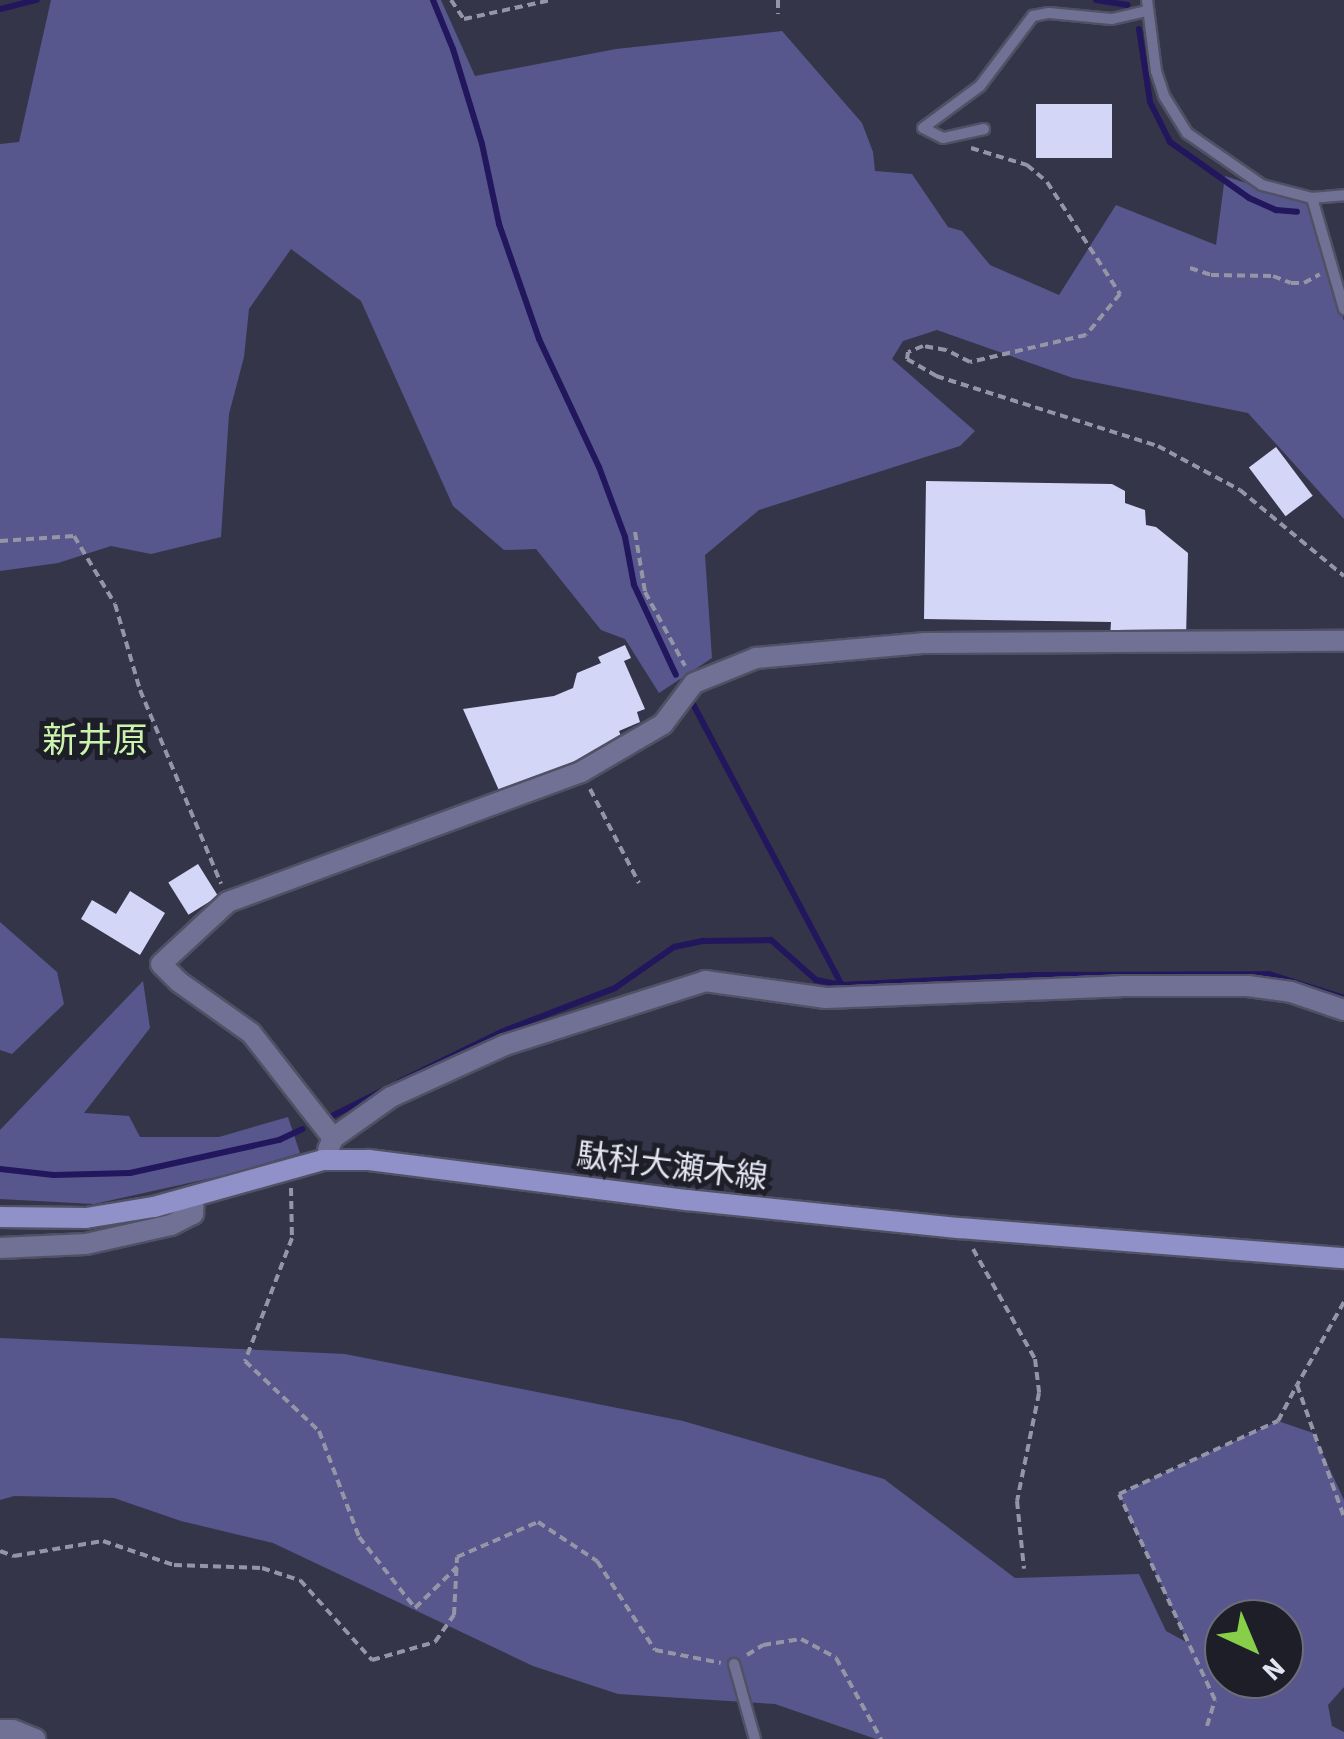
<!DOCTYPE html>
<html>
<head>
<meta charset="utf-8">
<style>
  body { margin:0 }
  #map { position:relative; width:1344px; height:1739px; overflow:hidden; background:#35354a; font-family:"Source Sans 3","Noto Sans JP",sans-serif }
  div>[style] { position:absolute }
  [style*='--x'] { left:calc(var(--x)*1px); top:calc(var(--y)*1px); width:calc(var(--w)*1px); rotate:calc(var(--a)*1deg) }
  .green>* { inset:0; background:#57578d }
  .stream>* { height:6px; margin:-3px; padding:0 3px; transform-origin:3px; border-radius:3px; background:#22165d }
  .building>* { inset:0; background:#d4d6f8; transform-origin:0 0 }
  .path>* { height:4px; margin-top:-2px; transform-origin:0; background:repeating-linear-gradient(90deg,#9495a6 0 8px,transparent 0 13px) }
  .roads { filter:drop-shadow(2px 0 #515165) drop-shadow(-2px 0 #515165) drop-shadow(0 2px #515165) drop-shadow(0 -2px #515165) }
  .service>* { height:10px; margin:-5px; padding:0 5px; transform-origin:5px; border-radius:5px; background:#707194 }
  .minor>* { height:20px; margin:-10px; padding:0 10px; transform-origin:10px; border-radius:10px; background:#707194 }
  .secondary>* { height:20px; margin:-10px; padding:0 10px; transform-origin:10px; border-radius:10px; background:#8f91c8 }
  span { translate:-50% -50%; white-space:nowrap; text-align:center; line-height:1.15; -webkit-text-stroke:10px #1d1e27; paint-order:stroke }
  .street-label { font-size:32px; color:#e3e4f1 }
  .neighbourhood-label { font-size:35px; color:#cbf3ae }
  .north { position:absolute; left:1204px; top:1599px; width:100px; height:100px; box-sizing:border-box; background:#1d1e27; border:2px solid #6c6d78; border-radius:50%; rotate:136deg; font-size:28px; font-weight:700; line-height:40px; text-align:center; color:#e3e4f1 }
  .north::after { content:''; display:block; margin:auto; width:35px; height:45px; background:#88cf49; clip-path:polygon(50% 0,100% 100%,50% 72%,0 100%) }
</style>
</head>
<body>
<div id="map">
  <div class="green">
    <div style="clip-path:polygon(51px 0,441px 0,475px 76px,616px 49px,782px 31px,862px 123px,873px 152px,875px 171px,912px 174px,948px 227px,962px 231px,990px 265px,1059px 295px,1116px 205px,1216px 245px,1225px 176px,1309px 204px,1344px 321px,1344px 519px,1248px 413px,1073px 378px,937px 330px,903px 341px,892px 359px,975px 431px,960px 446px,759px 510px,705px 555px,712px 658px,659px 693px,625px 639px,601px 630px,536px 549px,504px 550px,453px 506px,361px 301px,291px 249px,249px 309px,244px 357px,229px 414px,221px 537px,151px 554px,111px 546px,58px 563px,0 571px,0 144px,19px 142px)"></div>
    <div style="clip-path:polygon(0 922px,57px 972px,64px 1004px,12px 1054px,0 1050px)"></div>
    <div style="clip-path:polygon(143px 981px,150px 1028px,84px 1113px,129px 1116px,140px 1137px,219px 1137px,288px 1117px,300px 1153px,225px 1175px,94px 1204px,0 1199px,0 1130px)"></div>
    <div style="clip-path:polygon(evenodd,0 1338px,345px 1354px,683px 1421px,884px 1479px,1015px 1578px,1139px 1574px,1166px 1631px,1188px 1643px,1119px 1494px,1278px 1421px,1313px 1433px,1344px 1500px,1344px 1687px,1328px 1705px,1332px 1726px,1344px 1732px,1344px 1739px,876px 1739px,775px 1704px,618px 1694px,533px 1666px,273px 1543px,181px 1521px,114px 1498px,14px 1496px,0 1500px,0 1338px,1224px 1619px,1284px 1619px,1284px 1679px,1224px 1679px,1224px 1619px)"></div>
  </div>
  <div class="stream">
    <div style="--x:433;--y:0;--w:53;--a:67.8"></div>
    <div style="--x:453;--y:49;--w:99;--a:73"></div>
    <div style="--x:482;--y:144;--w:82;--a:78"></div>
    <div style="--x:499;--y:224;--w:122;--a:70.8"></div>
    <div style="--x:539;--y:339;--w:141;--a:64.9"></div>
    <div style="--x:599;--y:467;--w:75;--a:69.6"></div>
    <div style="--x:625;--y:537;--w:49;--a:79.4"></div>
    <div style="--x:634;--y:585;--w:99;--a:65"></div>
    <div style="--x:1096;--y:0;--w:32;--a:9"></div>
    <div style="--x:0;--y:9;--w:38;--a:-14"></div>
    <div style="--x:1139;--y:29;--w:74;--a:81.4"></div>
    <div style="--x:1150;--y:102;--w:45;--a:63.4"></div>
    <div style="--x:1170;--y:142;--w:97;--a:35.3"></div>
    <div style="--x:1249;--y:198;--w:30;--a:24"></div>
    <div style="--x:1276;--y:210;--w:21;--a:5"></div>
    <div style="--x:693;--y:704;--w:317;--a:62.1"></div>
    <div style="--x:399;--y:1082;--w:114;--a:-26.1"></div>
    <div style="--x:501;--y:1032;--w:122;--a:-21.1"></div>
    <div style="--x:615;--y:988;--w:72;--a:-34.8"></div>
    <div style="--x:674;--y:947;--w:30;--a:-12"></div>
    <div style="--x:703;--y:941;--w:68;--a:-0.8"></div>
    <div style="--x:771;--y:940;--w:60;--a:41.6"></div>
    <div style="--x:816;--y:980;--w:26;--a:11"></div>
    <div style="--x:842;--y:985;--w:190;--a:-3"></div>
    <div style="--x:1032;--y:975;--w:237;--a:-0.2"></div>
    <div style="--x:1269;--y:974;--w:79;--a:17.7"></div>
    <div style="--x:324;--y:1120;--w:72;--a:-26.6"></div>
    <div style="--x:0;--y:1169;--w:54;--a:6.3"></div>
    <div style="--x:54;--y:1175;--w:76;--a:-1.5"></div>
    <div style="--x:130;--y:1173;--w:153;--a:-12.5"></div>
    <div style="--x:279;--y:1140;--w:26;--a:-25"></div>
  </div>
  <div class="building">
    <div style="left:1036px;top:104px;width:76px;height:54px"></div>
    <div style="left:1276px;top:447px;width:61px;height:34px;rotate:53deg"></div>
    <div style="clip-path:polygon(926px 481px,1112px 484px,1125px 491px,1125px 503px,1145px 510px,1146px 525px,1156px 527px,1188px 553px,1186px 639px,1110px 637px,1111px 622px,924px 619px)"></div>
    <div style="clip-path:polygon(625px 645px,631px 658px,624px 661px,645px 709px,637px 712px,640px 722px,619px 731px,623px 741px,587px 764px,501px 795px,463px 709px,554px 696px,573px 688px,577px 673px,601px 663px,598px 657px)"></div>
    <div style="left:198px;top:864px;width:38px;height:35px;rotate:58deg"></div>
    <div style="clip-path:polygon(130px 891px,165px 913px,140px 955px,81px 919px,92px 900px,116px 914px)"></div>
  </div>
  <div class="path">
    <div style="--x:451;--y:0;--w:23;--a:56"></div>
    <div style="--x:464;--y:19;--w:89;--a:-12.3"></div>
    <div style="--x:778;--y:0;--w:14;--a:90"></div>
    <div style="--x:971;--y:148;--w:59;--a:16.9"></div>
    <div style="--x:1027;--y:165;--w:26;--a:40"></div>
    <div style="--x:1047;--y:182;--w:134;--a:56.9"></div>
    <div style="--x:1120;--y:294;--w:53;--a:129.7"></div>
    <div style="--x:1086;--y:335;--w:119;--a:166.9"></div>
    <div style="--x:970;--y:362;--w:27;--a:-153"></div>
    <div style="--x:946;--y:350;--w:23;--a:-170"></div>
    <div style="--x:923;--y:346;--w:16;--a:158"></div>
    <div style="--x:908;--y:352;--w:7;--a:98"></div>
    <div style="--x:907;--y:359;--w:34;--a:30"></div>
    <div style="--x:936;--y:376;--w:233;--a:17.5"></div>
    <div style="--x:1158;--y:446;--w:93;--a:28.2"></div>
    <div style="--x:1240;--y:490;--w:135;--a:39.6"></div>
    <div style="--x:1190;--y:268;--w:22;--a:18"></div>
    <div style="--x:1211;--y:275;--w:62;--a:0.9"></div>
    <div style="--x:1273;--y:276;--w:19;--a:21"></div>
    <div style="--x:1291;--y:283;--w:13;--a:0"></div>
    <div style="--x:1304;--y:283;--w:18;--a:-29"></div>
    <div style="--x:635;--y:532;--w:61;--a:80.5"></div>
    <div style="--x:645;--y:592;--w:84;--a:61.6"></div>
    <div style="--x:0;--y:541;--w:74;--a:-3.9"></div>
    <div style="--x:74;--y:536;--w:79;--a:58.9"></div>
    <div style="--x:115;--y:604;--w:90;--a:73.8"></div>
    <div style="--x:140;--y:690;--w:210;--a:67.3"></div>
    <div style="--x:590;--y:789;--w:106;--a:62.5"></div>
    <div style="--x:291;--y:1188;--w:50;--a:88.9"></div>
    <div style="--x:292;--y:1238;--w:132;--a:110.9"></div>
    <div style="--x:245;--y:1361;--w:102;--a:43.4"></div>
    <div style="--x:319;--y:1431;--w:113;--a:69.3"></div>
    <div style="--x:359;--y:1537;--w:90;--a:51.7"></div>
    <div style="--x:415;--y:1608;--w:59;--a:-44.3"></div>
    <div style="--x:973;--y:1249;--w:126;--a:60.6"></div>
    <div style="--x:1035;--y:1359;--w:34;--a:83"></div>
    <div style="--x:1039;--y:1393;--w:110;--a:101.5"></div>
    <div style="--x:1017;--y:1501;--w:68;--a:84.1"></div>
    <div style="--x:1344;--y:1302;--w:95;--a:119.5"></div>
    <div style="--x:1297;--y:1385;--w:140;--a:70.4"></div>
    <div style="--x:0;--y:1551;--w:15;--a:20"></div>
    <div style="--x:14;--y:1556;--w:90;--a:-9.6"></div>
    <div style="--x:103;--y:1541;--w:75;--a:18.7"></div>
    <div style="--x:174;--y:1565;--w:88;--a:2"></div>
    <div style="--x:262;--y:1568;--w:40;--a:18"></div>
    <div style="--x:300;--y:1580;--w:108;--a:48"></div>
    <div style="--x:372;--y:1660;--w:66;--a:-15.9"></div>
    <div style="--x:435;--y:1642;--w:33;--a:-55"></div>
    <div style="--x:454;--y:1615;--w:58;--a:-87"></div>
    <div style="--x:457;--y:1557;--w:88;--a:-23.4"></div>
    <div style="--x:538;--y:1522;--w:71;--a:33.5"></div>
    <div style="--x:597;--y:1561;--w:106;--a:56.9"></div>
    <div style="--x:655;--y:1650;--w:67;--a:11.1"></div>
    <div style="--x:747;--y:1655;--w:19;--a:-32"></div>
    <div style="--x:763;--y:1645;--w:38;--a:-9"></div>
    <div style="--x:801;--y:1639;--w:40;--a:28"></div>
    <div style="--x:836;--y:1658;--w:93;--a:60.9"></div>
    <div style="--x:1207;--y:1726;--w:27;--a:-73"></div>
    <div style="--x:1215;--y:1700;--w:227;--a:-115"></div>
    <div style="--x:1119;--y:1494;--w:175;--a:-24.7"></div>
    <div style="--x:1278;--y:1421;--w:41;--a:-62.2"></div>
  </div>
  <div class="roads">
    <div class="service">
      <div style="--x:1147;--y:0;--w:72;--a:82.8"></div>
      <div style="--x:1156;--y:71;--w:26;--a:72"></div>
      <div style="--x:1164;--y:96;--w:44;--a:58.1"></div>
      <div style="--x:1187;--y:133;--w:91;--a:34.7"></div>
      <div style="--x:1262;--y:185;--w:52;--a:14.6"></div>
      <div style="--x:1312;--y:198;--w:32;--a:-5"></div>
      <div style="--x:984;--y:129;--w:42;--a:167.6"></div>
      <div style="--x:943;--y:138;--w:22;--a:-153"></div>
      <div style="--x:923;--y:128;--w:71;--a:-36.4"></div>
      <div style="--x:980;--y:86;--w:88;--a:-52.9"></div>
      <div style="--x:1033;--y:16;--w:16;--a:-11"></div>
      <div style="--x:1049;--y:13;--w:63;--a:5.4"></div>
      <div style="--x:1112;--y:19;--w:37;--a:-13"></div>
      <div style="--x:1312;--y:198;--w:116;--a:73.9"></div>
      <div style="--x:734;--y:1664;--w:78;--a:74.4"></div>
    </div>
    <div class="minor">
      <div style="--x:333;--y:1138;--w:133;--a:-128"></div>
      <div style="--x:251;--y:1033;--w:88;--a:-144.7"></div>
      <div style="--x:179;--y:982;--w:25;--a:-135"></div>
      <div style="--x:161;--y:964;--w:91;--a:-42.8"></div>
      <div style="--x:228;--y:902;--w:376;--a:-20.2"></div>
      <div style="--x:581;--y:772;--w:95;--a:-30.3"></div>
      <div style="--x:663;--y:724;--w:51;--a:-52.9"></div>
      <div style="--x:694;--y:683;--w:67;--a:-22"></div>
      <div style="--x:756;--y:658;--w:170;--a:-5.1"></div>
      <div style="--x:925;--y:643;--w:419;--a:-0.3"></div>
      <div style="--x:328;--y:1150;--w:13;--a:-67"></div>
      <div style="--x:333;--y:1138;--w:71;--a:-35.3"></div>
      <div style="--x:391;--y:1097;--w:125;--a:-24.5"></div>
      <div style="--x:505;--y:1045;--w:210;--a:-17.7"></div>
      <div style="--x:705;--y:981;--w:122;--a:8"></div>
      <div style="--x:826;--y:998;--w:295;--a:-2.3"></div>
      <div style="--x:1121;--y:986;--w:127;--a:0"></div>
      <div style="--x:1248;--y:986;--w:43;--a:7.9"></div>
      <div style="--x:1291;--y:992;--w:56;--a:18.8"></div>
      <div style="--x:0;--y:1248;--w:86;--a:-2.7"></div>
      <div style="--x:86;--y:1244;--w:87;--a:-12.6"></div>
      <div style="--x:171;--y:1225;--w:25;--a:-27"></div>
      <div style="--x:193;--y:1214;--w:17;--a:-87"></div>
      <div style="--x:0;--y:1730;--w:13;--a:0"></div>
      <div style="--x:13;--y:1730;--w:24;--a:22"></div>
    </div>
    <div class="secondary">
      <div style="--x:0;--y:1217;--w:86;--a:0.7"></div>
      <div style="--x:86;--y:1218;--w:69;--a:-9.2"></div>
      <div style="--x:154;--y:1207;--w:175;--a:-15.5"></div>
      <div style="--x:323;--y:1160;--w:46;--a:0"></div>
      <div style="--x:369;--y:1160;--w:321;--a:7.2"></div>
      <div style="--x:687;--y:1200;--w:274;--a:5.9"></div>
      <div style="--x:960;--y:1228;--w:385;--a:4.5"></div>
    </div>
  </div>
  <div class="street-label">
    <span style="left:672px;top:1167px;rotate:7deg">駄科大瀬木線</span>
  </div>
  <div class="neighbourhood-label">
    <span style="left:95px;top:741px">新井原</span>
  </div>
  <div class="north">N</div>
</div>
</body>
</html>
